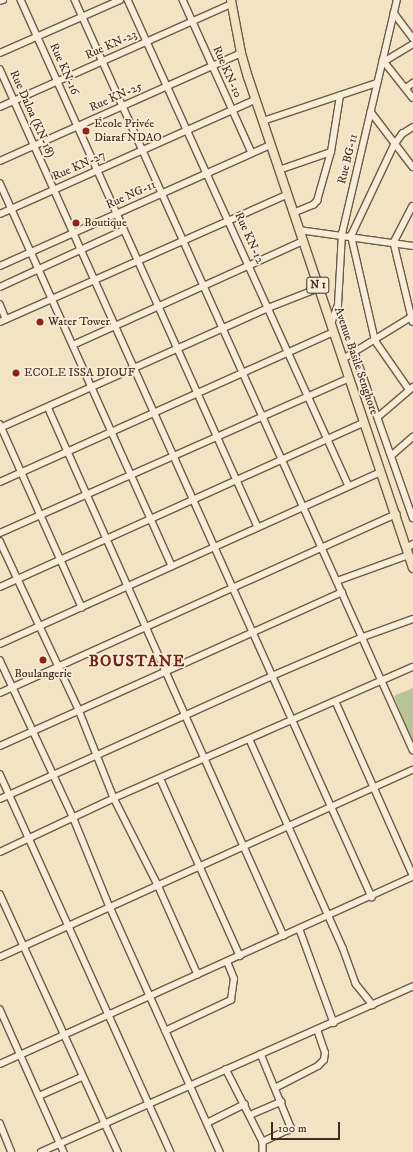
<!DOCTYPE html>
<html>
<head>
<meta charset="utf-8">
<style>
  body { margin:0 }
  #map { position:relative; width:413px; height:1152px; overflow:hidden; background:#f2e3c3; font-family:"IM FELL DW Pica",serif }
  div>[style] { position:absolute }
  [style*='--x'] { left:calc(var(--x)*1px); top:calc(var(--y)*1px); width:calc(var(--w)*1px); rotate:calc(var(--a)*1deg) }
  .green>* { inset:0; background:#b7c496 }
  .roads { filter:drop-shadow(1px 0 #6d5a47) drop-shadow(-1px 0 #6d5a47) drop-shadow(0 1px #6d5a47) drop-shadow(0 -1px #6d5a47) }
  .minor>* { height:5.5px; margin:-2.75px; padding:0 2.75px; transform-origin:2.75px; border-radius:2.75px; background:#f7edd8 }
  .highway>* { height:8px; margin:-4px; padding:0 4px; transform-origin:4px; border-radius:4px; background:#f2e3c3 }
  .dots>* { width:11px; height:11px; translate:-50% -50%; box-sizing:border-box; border:2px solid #f7edd8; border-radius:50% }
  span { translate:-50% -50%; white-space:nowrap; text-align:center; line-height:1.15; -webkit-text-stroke:3.5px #f7edd8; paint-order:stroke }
  .shield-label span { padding:1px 3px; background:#f7edd8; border:1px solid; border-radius:3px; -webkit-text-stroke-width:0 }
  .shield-label { font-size:11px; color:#412c1e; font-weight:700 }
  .street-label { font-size:12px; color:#412c1e }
  .poi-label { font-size:12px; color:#412c1e }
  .left { translate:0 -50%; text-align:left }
  .district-label { font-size:16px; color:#7a1f14; font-weight:700; letter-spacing:1px }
  .scale { position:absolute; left:271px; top:1122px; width:69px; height:18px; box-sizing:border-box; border:2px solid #412c1e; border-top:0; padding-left:5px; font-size:12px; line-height:14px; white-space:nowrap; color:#412c1e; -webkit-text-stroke:3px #f7edd8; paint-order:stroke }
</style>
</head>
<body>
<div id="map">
  <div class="green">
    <div style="clip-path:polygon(413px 688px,413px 743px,394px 696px)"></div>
  </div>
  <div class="roads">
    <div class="minor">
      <div style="--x:21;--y:0;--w:578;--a:65.79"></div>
      <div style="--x:75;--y:0;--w:823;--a:65.74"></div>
      <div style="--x:128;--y:0;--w:534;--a:65.55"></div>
      <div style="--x:183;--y:0;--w:168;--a:65.7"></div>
      <div style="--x:0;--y:1;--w:3;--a:-18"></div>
      <div style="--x:394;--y:13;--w:31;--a:53"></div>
      <div style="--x:0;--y:53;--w:131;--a:-23.8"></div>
      <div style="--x:383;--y:60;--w:48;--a:51.7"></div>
      <div style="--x:385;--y:61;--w:33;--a:-31"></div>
      <div style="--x:0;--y:69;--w:908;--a:65.81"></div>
      <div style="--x:406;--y:88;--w:9;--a:-36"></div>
      <div style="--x:0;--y:107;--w:253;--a:-24"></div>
      <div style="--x:371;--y:112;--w:69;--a:52.6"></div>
      <div style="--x:263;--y:121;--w:120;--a:-18.4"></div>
      <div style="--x:0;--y:161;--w:264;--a:-24.1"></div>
      <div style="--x:279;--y:170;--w:55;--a:-19.1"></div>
      <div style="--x:0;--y:183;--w:420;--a:65.8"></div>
      <div style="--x:413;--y:206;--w:42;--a:117.2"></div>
      <div style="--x:394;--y:243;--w:81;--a:76.5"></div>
      <div style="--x:293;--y:213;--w:22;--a:-22"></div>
      <div style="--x:313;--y:205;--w:6;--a:-45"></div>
      <div style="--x:317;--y:201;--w:51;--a:-74.1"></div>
      <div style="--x:331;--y:152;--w:57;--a:-80.9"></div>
      <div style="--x:0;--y:214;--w:279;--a:-24.1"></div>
      <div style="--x:299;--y:230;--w:115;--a:8"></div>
      <div style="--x:0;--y:266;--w:297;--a:-24.1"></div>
      <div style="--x:0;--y:287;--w:136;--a:-24.7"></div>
      <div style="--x:0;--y:304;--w:16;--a:68"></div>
      <div style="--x:0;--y:322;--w:314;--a:-23.9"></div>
      <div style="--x:331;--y:324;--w:20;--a:-70"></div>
      <div style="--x:338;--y:305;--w:71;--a:-86.8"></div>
      <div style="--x:342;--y:234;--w:240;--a:-76.8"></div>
      <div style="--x:73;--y:345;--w:252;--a:-24.3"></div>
      <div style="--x:355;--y:353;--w:175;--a:70.6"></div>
      <div style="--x:343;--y:359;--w:82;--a:-31.6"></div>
      <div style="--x:409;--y:390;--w:60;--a:-124.8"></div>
      <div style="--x:375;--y:341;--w:108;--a:-102.9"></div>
      <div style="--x:351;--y:236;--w:101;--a:-64.7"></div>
      <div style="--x:394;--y:145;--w:14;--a:-54"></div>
      <div style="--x:402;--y:134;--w:13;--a:-32"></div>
      <div style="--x:48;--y:407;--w:579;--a:65.96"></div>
      <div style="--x:378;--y:417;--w:46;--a:-40.6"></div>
      <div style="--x:0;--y:424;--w:201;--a:65.9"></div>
      <div style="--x:0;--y:428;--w:294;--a:-24.1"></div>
      <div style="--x:268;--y:308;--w:55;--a:-21.4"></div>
      <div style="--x:391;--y:456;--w:29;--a:-41"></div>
      <div style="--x:0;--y:482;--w:366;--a:-24.2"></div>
      <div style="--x:0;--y:533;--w:382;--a:-23.9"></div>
      <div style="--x:0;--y:541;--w:187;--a:64.9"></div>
      <div style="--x:79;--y:710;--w:95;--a:68.3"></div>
      <div style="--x:114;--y:798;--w:97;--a:63.2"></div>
      <div style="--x:158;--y:885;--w:98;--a:66"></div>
      <div style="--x:407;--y:548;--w:7;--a:-34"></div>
      <div style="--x:337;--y:581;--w:77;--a:-19.9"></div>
      <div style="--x:0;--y:587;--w:399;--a:-24.3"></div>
      <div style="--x:0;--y:644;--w:418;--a:-24.3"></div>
      <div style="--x:0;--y:660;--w:175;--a:65"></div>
      <div style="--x:74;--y:819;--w:95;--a:67.8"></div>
      <div style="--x:110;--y:907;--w:269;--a:65.8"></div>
      <div style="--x:0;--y:693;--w:435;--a:-24.3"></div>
      <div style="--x:336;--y:702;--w:189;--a:66"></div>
      <div style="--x:250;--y:740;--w:228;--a:65.9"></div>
      <div style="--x:343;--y:948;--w:38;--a:70"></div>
      <div style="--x:356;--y:984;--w:27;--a:51"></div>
      <div style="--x:0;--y:746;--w:375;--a:-24.2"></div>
      <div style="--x:0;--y:774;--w:415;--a:65.7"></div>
      <div style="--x:161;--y:780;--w:193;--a:65.8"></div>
      <div style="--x:0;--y:799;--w:299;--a:-24.3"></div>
      <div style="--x:272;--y:676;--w:99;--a:-23.2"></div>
      <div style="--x:363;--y:637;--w:53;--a:-19.8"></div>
      <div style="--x:0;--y:852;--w:126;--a:-25.3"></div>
      <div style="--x:114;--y:798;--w:326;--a:-23.7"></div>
      <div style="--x:0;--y:894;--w:284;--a:65.4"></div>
      <div style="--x:300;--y:930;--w:99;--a:69.9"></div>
      <div style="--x:0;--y:957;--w:453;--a:-24.4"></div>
      <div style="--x:0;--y:1009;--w:157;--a:65.9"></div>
      <div style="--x:165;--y:1031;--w:73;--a:-25.2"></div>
      <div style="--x:231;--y:1000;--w:21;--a:-82"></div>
      <div style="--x:234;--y:979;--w:18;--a:-112"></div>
      <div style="--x:261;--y:1054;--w:79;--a:67.7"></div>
      <div style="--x:291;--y:1127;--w:4;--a:124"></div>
      <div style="--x:289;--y:1130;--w:29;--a:155"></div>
      <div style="--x:263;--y:1142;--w:10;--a:90"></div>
      <div style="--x:0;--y:1064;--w:453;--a:-24.4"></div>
      <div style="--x:226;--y:1069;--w:82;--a:63.1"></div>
      <div style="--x:275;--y:1088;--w:48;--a:-27.1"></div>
      <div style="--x:318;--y:1066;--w:8;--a:-45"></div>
      <div style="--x:324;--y:1060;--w:7;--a:-82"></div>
      <div style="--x:325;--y:1053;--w:24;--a:-109"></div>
      <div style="--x:39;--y:1096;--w:47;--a:-23.8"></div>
      <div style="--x:250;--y:1115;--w:34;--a:-23"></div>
      <div style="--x:0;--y:1123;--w:31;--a:68"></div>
      <div style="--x:207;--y:1123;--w:42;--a:-26.6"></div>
      <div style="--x:41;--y:1152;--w:407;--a:-24"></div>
    </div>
    <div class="highway">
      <div style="--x:231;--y:0;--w:54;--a:79.3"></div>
      <div style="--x:241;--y:53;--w:25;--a:74"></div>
      <div style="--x:248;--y:77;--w:518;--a:71.43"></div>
    </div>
  </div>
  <div class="dots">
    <div style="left:86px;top:131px;background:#8f2418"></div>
    <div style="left:76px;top:223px;background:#8f2418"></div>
    <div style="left:40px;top:322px;background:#8f2418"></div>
    <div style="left:16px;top:373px;background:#8f2418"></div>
    <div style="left:43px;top:660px;background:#8f2418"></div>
  </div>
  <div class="shield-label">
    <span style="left:318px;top:285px">N 1</span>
  </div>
  <div class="street-label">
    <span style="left:111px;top:45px;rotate:-24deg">Rue KN-23</span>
    <span style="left:64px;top:69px;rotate:66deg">Rue KN-16</span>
    <span style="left:227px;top:72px;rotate:66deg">Rue KN-10</span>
    <span style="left:116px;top:97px;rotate:-24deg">Rue KN-25</span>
    <span style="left:32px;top:114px;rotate:66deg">Rue Daloa (KN-18)</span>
    <span style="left:348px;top:159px;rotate:-76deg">Rue BG-11</span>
    <span style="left:79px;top:166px;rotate:-24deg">Rue KN-27</span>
    <span style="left:131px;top:195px;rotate:-24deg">Rue NG-11</span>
    <span style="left:249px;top:238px;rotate:66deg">Rue KN-12</span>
    <span style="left:356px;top:361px;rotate:71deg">Avenue Basile Senghore</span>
  </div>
  <div class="poi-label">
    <span class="left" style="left:94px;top:131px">École Privée<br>Diaraf NDAO</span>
    <span class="left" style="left:84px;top:223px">Boutique</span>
    <span class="left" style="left:48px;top:322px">Water Tower</span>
    <span class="left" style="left:24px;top:373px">ECOLE ISSA DIOUF</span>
    <span style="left:43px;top:674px">Boulangerie</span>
  </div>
  <div class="district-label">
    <span style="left:137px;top:661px">BOUSTANE</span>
  </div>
  <div class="scale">100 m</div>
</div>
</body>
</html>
